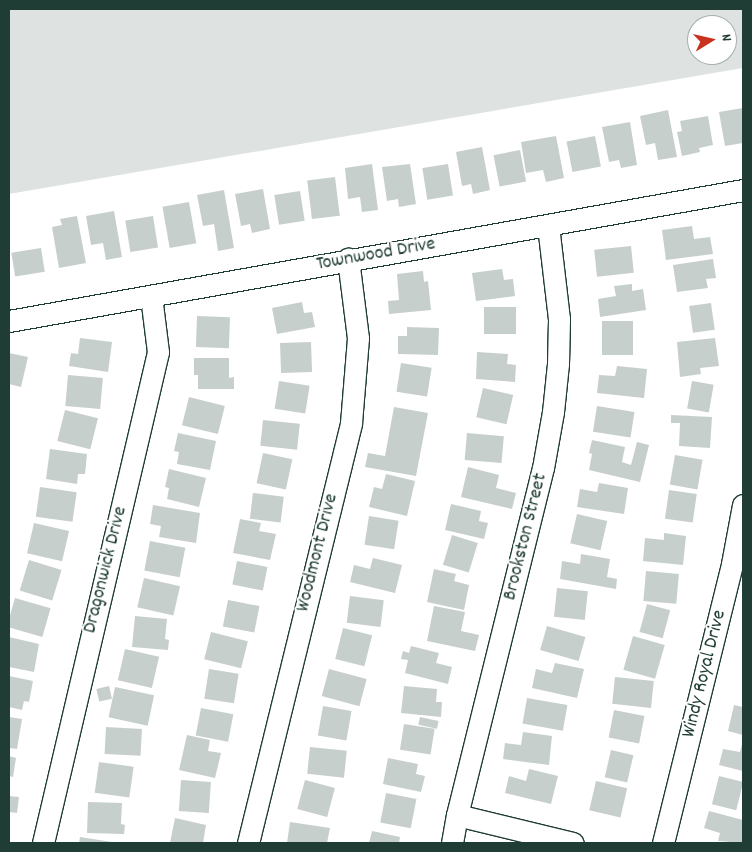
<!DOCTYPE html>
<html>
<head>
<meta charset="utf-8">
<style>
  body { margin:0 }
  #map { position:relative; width:752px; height:852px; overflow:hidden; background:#fff; font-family:Dekko,sans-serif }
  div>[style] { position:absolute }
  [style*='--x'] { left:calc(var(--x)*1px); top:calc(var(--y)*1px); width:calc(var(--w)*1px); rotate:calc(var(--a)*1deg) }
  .green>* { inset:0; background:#dee3e2 }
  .building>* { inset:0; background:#c7cfcc; transform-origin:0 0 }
  .roads { filter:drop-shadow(1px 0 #1f3d34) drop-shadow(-1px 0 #1f3d34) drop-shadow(0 1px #1f3d34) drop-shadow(0 -1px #1f3d34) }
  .minor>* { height:21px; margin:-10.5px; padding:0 10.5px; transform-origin:10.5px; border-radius:10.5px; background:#fff }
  span { translate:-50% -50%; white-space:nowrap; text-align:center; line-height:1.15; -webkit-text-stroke:4px #fff; paint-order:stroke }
  .street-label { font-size:20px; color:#1f3d34 }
  .frame { position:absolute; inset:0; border:10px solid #1f3d34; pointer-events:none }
  .north { position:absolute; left:687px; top:15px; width:50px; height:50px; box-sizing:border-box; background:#fff; border:1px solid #a5b1ae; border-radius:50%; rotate:81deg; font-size:14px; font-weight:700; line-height:20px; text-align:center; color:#1f3d34 }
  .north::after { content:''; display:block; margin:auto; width:18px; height:22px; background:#c8321e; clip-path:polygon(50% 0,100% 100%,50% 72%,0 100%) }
</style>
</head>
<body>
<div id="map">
  <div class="green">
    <div style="clip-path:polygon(evenodd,9px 9px,743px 9px,743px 68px,9px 194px,9px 9px,697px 25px,727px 25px,727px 55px,697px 55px,697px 25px)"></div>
  </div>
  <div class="building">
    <div style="clip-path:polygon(743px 108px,743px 143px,725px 146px,719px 112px)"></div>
    <div style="clip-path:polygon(668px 110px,677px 157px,658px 160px,655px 143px,646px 145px,640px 116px)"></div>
    <div style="clip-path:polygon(708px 116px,713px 145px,699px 148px,700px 152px,682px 156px,677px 132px,682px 131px,680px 121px)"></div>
    <div style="clip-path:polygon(630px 122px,637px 165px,621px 168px,619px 160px,609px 162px,602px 127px)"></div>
    <div style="clip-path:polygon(556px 136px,564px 178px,546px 182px,543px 170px,526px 173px,521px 142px)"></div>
    <div style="left:595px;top:136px;width:31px;height:29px;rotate:79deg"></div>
    <div style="clip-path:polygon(482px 147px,490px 190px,473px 194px,471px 184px,462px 186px,456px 152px)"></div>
    <div style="left:520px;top:150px;width:32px;height:27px;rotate:79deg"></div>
    <div style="clip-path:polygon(372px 164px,378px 210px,362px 212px,360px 197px,348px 199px,345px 168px)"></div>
    <div style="clip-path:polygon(410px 164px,416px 204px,399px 207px,398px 199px,387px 201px,382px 167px)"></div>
    <div style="left:448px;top:164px;width:32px;height:26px;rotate:81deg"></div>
    <div style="left:335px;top:177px;width:39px;height:28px;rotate:83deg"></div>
    <div style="clip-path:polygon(263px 189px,270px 229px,252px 233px,250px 224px,241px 226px,235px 194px)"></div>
    <div style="clip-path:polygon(224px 190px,234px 248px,218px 251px,214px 224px,203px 226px,197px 195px)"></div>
    <div style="left:300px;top:191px;width:30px;height:26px;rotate:81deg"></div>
    <div style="left:189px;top:202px;width:42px;height:27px;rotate:80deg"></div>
    <div style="clip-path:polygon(114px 211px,122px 257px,106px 260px,103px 243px,91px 245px,86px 216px)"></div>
    <div style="clip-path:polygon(77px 216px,86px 263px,59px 268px,52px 227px,62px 225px,60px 219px)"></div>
    <div style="left:153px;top:216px;width:32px;height:28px;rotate:81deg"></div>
    <div style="clip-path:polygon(692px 226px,694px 239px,710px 237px,713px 254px,666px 260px,662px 230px)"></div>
    <div style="left:631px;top:246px;width:27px;height:37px;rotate:84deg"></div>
    <div style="left:41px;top:248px;width:24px;height:30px;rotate:81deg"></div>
    <div style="clip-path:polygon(713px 259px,716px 278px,706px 279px,708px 288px,677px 292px,673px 265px)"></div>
    <div style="clip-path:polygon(502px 269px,504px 280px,513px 279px,515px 296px,476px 301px,472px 273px)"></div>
    <div style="clip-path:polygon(423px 271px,424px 282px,428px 281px,431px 310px,389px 314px,388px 301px,399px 300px,397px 274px)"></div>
    <div style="clip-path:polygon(632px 284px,632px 291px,643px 289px,646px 310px,600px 317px,598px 299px,616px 296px,614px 286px)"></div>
    <div style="clip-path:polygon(302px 302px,304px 313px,312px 312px,315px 327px,277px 334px,272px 308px)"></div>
    <div style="left:711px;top:303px;width:27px;height:22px;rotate:82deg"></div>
    <div style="left:484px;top:307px;width:32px;height:27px"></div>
    <div style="left:197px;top:316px;width:33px;height:31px;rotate:2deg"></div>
    <div style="left:602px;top:321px;width:31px;height:34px"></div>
    <div style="clip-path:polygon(407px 327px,439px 328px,438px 355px,398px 354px,398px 336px,407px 336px)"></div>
    <div style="clip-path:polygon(80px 338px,112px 342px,108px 372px,69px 366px,71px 353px,78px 354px)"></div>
    <div style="clip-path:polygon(715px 338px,719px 366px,700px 368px,701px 374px,680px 377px,677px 342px)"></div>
    <div style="left:311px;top:342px;width:30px;height:31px;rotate:88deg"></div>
    <div style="clip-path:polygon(477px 352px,508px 354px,507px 364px,516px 365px,515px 382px,476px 379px)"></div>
    <div style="clip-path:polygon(9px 353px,28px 357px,21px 387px,9px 384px)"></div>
    <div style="clip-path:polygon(194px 358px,229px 358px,229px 378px,234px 377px,234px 389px,198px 389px,198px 375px,194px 375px)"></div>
    <div style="left:401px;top:363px;width:31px;height:29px;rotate:9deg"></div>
    <div style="clip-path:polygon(617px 366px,647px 369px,644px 398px,597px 393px,599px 375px,615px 376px)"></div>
    <div style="left:68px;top:375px;width:35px;height:31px;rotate:5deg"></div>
    <div style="left:279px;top:381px;width:31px;height:28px;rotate:9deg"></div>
    <div style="left:692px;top:381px;width:22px;height:28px;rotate:10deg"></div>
    <div style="left:483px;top:388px;width:31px;height:30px;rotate:13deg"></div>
    <div style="left:189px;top:397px;width:37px;height:29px;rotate:14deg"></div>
    <div style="left:597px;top:406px;width:38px;height:26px;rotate:9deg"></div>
    <div style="clip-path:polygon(394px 407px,428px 413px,416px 476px,365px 467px,368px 453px,385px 456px)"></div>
    <div style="left:65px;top:410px;width:34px;height:32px;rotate:14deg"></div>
    <div style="clip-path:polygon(671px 415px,712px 417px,710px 448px,679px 446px,680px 423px,671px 423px)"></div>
    <div style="left:263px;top:420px;width:37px;height:26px;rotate:6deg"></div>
    <div style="clip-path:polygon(178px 433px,216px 441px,210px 470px,177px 464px,179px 452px,174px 451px)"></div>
    <div style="left:467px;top:433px;width:37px;height:27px;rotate:5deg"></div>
    <div style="clip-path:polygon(592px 440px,625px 447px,622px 462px,631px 465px,637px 442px,649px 445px,640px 482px,589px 470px,592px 454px,589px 453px)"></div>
    <div style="clip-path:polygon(50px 449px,87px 454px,85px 474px,78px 474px,77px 484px,46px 479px)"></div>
    <div style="left:263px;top:453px;width:30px;height:31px;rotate:12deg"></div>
    <div style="left:675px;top:455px;width:28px;height:30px;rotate:10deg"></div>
    <div style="clip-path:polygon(468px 467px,499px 475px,496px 488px,516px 493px,512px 509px,461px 497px)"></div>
    <div style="clip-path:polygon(169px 469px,206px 478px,199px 507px,167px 499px,169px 488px,165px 487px)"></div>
    <div style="clip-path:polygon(386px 474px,415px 481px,407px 516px,369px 507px,374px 487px,382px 489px)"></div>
    <div style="clip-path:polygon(599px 483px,628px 488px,624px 514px,577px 507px,580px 489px,597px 492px)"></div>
    <div style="left:40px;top:487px;width:37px;height:30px;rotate:8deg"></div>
    <div style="left:669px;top:490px;width:28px;height:29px;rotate:8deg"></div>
    <div style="left:253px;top:493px;width:31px;height:26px;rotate:7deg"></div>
    <div style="clip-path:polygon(451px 504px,481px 511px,479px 521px,488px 523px,484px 539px,445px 530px)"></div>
    <div style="clip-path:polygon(153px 505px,200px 513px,196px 543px,159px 537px,161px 526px,150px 524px)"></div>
    <div style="left:577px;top:514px;width:31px;height:30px;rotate:13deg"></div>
    <div style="left:369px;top:516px;width:30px;height:29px;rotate:9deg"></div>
    <div style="clip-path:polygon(240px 519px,261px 523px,259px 531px,276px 534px,270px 560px,233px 553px)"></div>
    <div style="left:34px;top:523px;width:36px;height:31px;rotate:13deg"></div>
    <div style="clip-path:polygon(664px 533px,686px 536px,683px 565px,643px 561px,645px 538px,664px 540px)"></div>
    <div style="left:452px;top:535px;width:27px;height:31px;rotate:17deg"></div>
    <div style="left:150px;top:541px;width:36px;height:30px;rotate:11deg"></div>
    <div style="clip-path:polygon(581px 554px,610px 559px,607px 577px,617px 579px,616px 589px,560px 579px,562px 561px,580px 564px)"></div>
    <div style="clip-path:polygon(373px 558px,402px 565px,395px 593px,350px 582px,354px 565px,370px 569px)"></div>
    <div style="left:29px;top:560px;width:34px;height:32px;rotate:17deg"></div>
    <div style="left:237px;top:561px;width:31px;height:24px;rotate:11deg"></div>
    <div style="clip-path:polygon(434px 569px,456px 574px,454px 581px,469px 585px,464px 610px,427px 602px)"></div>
    <div style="left:646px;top:571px;width:33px;height:30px;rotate:5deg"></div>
    <div style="left:144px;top:578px;width:37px;height:30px;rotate:13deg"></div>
    <div style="left:557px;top:588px;width:31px;height:29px;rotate:6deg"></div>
    <div style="left:350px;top:596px;width:34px;height:27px;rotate:7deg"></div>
    <div style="left:15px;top:598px;width:37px;height:30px;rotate:16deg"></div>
    <div style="left:228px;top:600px;width:32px;height:27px;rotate:11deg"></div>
    <div style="left:647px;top:604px;width:24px;height:29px;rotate:15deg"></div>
    <div style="clip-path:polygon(434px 606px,465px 612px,461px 631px,479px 635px,475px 651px,427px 641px)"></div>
    <div style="clip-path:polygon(135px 616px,167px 619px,165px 639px,169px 640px,168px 650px,132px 647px)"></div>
    <div style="left:547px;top:626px;width:40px;height:25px;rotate:16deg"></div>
    <div style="left:343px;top:628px;width:30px;height:32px;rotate:14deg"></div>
    <div style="left:211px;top:632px;width:38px;height:28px;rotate:14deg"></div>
    <div style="left:633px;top:636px;width:33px;height:35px;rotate:16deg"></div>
    <div style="clip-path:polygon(9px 637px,39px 644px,34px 672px,9px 667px)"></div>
    <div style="clip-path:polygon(411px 646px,439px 653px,436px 663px,452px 667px,448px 684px,405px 673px,408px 660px,401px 659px,403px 651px,409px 653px)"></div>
    <div style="left:125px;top:649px;width:35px;height:32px;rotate:13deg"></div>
    <div style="clip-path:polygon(555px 663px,584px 669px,577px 698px,532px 688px,536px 669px,552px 673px)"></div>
    <div style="left:209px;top:669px;width:30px;height:30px;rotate:9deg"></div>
    <div style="left:329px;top:669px;width:39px;height:28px;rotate:15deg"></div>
    <div style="clip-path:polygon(9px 676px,33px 681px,29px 702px,24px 701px,22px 710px,9px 707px)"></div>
    <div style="left:615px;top:677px;width:39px;height:27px;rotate:6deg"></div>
    <div style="left:109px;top:686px;width:13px;height:13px;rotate:77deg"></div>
    <div style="clip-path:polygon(404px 686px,437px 689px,436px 702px,442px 702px,441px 717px,401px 713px)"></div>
    <div style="left:115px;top:687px;width:40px;height:31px;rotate:12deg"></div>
    <div style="left:527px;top:698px;width:41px;height:26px;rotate:10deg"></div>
    <div style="clip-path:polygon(734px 705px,743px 707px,743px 735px,728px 731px)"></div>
    <div style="left:323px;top:706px;width:29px;height:30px;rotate:10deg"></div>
    <div style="left:201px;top:708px;width:33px;height:28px;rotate:11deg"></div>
    <div style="left:614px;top:710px;width:31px;height:28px;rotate:11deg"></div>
    <div style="clip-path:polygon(9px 717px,22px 719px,17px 749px,9px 748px)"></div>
    <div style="left:420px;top:717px;width:19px;height:8px;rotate:12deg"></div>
    <div style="left:404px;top:724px;width:31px;height:26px;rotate:9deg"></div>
    <div style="left:106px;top:727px;width:36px;height:27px;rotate:3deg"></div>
    <div style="clip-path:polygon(523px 732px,552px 736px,549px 765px,503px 759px,505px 743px,521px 745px)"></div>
    <div style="clip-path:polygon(187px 735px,210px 740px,208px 751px,221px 753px,215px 778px,179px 770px)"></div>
    <div style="clip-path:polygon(743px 740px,743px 771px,719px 765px,723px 749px,740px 752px)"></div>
    <div style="left:310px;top:747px;width:37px;height:27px;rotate:6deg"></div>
    <div style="left:611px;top:750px;width:23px;height:28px;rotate:13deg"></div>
    <div style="clip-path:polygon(9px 756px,16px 758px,13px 777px,9px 776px)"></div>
    <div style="clip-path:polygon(388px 758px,418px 764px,416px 774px,425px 776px,421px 792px,383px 784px)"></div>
    <div style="left:99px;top:762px;width:35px;height:31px;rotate:8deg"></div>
    <div style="clip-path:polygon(529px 769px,558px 776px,551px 804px,505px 793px,509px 776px,526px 781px)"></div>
    <div style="left:719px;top:776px;width:25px;height:29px;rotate:14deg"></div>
    <div style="left:181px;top:780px;width:30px;height:31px;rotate:4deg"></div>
    <div style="left:305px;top:780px;width:31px;height:30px;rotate:15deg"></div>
    <div style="left:596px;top:781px;width:32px;height:30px;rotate:13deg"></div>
    <div style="left:386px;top:793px;width:31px;height:30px;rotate:11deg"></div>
    <div style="clip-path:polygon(9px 796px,19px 797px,17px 813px,9px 812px)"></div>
    <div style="clip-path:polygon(88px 802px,122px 803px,121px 824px,125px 825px,124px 834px,87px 833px)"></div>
    <div style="clip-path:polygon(709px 811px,743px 820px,743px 843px,718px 841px,720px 833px,704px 828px)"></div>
    <div style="clip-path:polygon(175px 818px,206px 825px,203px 843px,170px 843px)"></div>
    <div style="clip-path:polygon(290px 822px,330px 828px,327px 843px,287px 843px)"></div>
    <div style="clip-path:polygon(372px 831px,400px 837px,399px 843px,369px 843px)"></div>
    <div style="clip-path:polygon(80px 837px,112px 842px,112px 843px,79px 843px)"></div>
  </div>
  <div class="roads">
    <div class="minor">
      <div style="--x:9;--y:321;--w:746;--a:-10.12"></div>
      <div style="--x:457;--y:815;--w:119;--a:13.6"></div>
      <div style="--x:43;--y:843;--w:504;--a:-76.82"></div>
      <div style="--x:158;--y:352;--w:56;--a:-97.1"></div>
      <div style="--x:248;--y:843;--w:432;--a:-76.2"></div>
      <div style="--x:351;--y:423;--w:85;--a:-85.3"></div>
      <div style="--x:358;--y:338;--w:80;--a:-97.2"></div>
      <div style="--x:452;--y:843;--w:28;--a:-80"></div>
      <div style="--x:457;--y:815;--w:357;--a:-76.1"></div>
      <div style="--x:543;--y:468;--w:57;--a:-79.9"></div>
      <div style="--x:553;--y:412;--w:48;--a:-84.1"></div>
      <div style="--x:558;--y:364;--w:45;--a:-88.7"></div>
      <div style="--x:559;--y:319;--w:94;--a:-96.7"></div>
      <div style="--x:663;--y:843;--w:287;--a:-76.1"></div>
      <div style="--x:732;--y:564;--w:60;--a:-79.4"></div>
    </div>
  </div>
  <div class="street-label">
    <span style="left:376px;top:255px;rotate:-10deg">Townwood Drive</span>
    <span style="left:526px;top:537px;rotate:-76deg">Brookston Street</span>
    <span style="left:318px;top:553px;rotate:-76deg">Woodmont Drive</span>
    <span style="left:106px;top:570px;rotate:-76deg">Dragonwick Drive</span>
    <span style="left:705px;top:674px;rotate:-76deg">Windy Royal Drive</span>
  </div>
  <div class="frame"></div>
  <div class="north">N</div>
</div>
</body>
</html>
